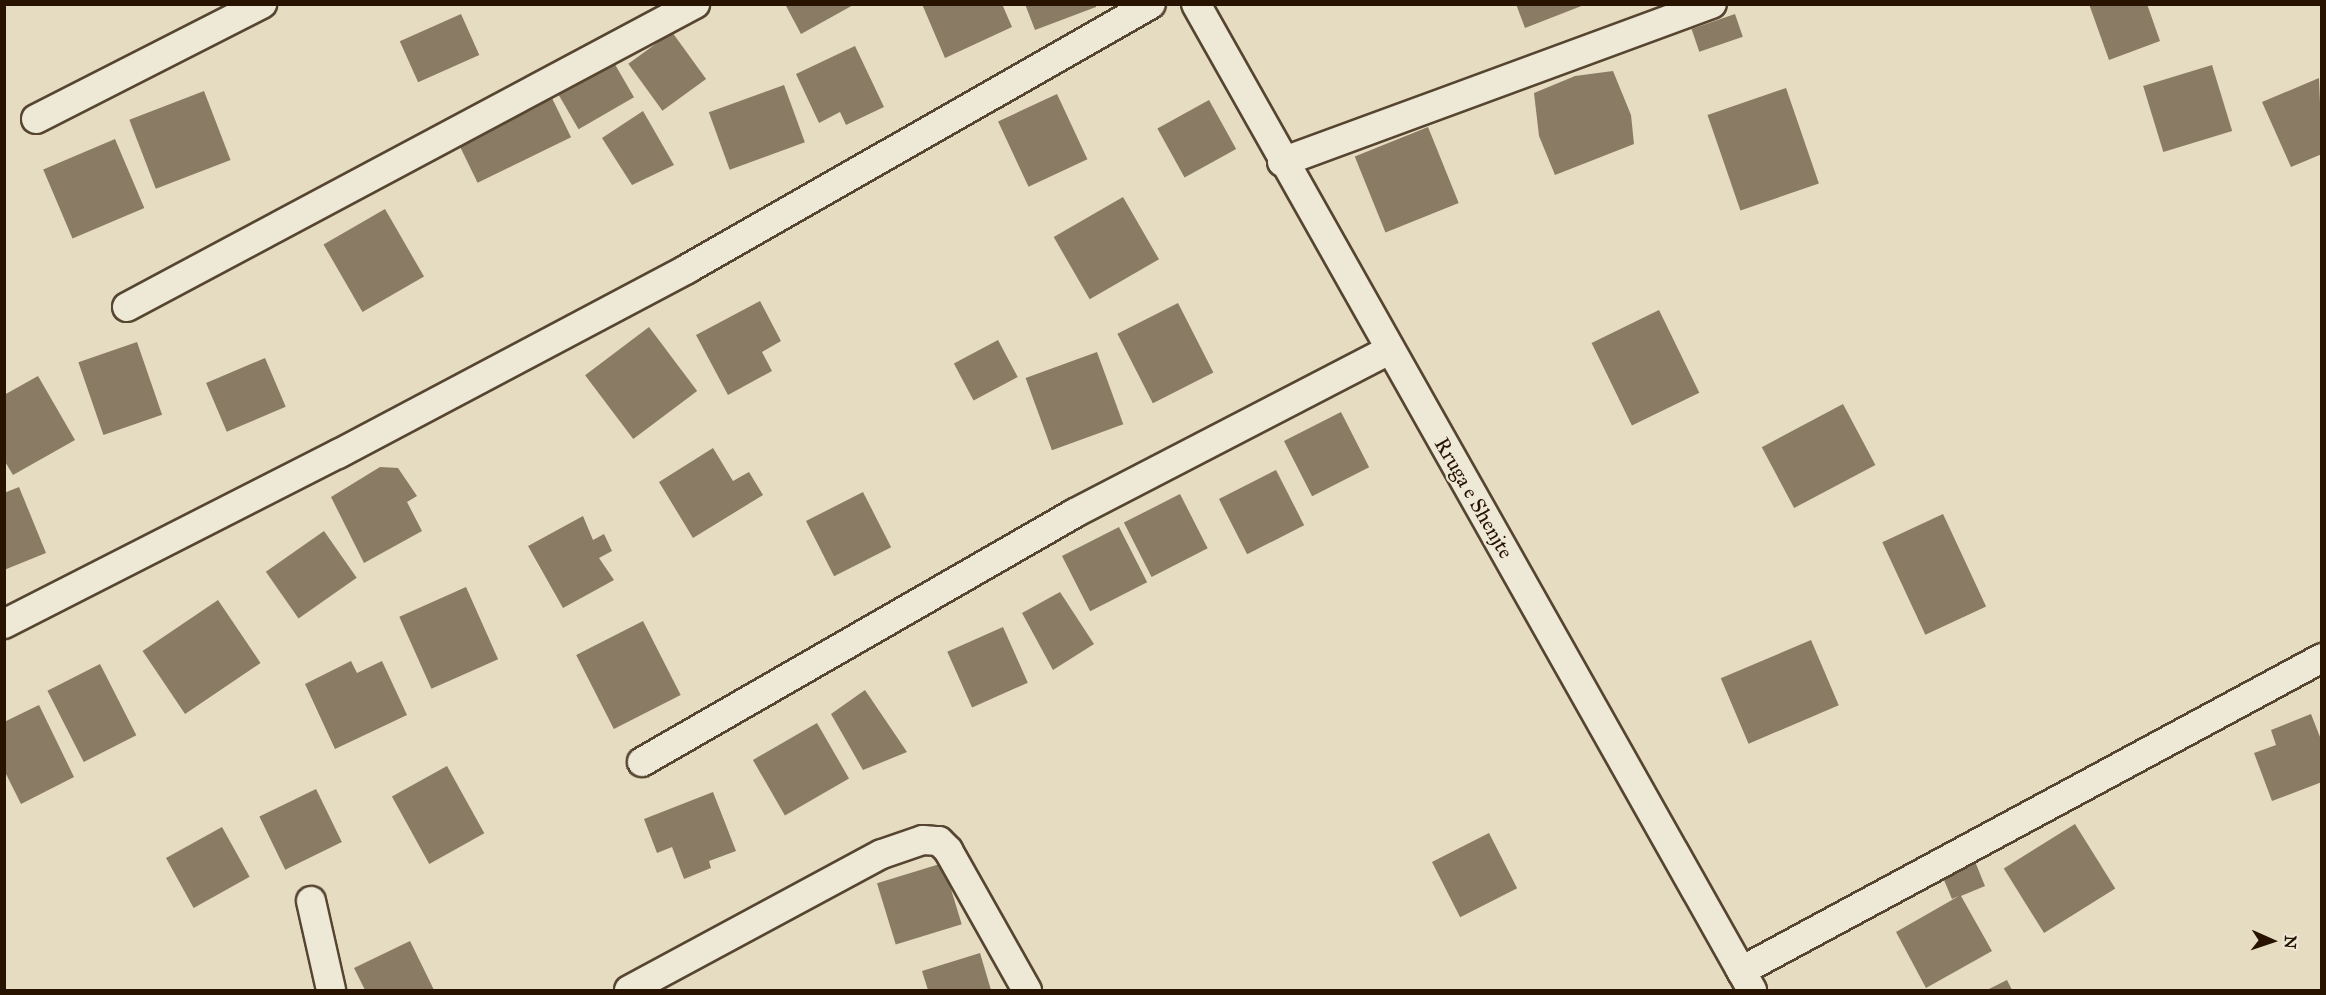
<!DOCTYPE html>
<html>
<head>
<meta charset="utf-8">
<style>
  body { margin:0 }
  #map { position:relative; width:2326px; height:995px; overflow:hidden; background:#e5dcc1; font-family:"IM FELL Great Primer",serif }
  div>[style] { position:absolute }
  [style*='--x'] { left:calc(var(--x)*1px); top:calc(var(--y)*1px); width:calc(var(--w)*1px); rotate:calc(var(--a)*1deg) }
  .building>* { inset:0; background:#8a7c64; transform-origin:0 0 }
  .roads { filter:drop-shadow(2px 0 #564530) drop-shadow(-2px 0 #564530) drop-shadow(0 2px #564530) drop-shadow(0 -2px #564530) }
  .minor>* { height:28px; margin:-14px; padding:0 14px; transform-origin:14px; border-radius:14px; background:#eee8d7 }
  span { translate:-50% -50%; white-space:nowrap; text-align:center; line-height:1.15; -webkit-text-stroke:4.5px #eee8d7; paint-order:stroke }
  .street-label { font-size:21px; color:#271300 }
  .frame { position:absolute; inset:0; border:6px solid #271300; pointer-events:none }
  .north { position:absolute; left:2242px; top:911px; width:60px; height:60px; -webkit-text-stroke:4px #eee8d7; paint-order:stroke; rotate:93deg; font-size:16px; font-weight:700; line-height:24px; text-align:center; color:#271300 }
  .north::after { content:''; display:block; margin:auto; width:21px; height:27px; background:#271300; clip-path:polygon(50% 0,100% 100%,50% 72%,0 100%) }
</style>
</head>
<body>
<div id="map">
  <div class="building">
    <div style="clip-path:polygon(785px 4px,855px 4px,801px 34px)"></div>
    <div style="clip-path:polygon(922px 4px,1002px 4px,1012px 27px,945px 58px)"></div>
    <div style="clip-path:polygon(1025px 4px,1096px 4px,1096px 7px,1035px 30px)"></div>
    <div style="clip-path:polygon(1516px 4px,1584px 4px,1584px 5px,1525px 28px)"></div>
    <div style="clip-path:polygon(2089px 4px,2147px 4px,2160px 41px,2109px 60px)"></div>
    <div style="left:461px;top:14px;width:45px;height:67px;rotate:66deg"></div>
    <div style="left:1735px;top:14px;width:24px;height:46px;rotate:71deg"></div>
    <div style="left:672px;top:32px;width:58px;height:54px;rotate:54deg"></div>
    <div style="clip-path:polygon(855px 46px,884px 107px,846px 125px,840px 112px,819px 123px,796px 74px)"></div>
    <div style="left:613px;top:61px;width:42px;height:64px;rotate:60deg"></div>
    <div style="left:2212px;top:65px;width:69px;height:72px;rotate:73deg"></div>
    <div style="clip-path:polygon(1613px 71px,1631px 115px,1634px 144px,1555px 175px,1539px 136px,1534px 93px,1575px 76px)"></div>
    <div style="clip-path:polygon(2319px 78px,2322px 154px,2291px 167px,2262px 102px)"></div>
    <div style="left:784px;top:85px;width:61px;height:80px;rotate:70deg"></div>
    <div style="left:1786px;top:88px;width:101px;height:83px;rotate:71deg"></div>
    <div style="left:204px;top:91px;width:74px;height:80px;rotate:69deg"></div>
    <div style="left:550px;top:94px;width:48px;height:104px;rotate:64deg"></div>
    <div style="left:1057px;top:94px;width:72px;height:65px;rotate:65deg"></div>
    <div style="left:1209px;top:100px;width:56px;height:59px;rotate:61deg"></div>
    <div style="clip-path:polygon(643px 111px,674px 165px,632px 185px,602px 138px)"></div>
    <div style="left:1428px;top:127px;width:82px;height:79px;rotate:68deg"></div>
    <div style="left:115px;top:139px;width:75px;height:78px;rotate:67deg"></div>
    <div style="left:1123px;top:197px;width:72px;height:80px;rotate:60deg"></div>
    <div style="left:385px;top:209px;width:78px;height:71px;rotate:60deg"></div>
    <div style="clip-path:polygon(760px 301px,781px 341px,762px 352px,772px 371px,728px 395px,696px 335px)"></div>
    <div style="left:1178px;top:303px;width:78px;height:68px;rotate:63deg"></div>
    <div style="left:1659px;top:310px;width:92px;height:75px;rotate:64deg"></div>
    <div style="left:649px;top:327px;width:80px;height:80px;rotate:53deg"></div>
    <div style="left:998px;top:340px;width:42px;height:50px;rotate:62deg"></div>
    <div style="left:137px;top:342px;width:77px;height:62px;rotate:71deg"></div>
    <div style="left:1097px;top:352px;width:77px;height:76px;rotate:70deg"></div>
    <div style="left:265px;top:358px;width:53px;height:64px;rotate:67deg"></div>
    <div style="clip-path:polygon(38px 376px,75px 440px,13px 475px,4px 460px,4px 395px)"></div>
    <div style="left:1843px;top:404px;width:69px;height:92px;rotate:62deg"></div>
    <div style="left:1341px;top:412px;width:62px;height:64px;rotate:63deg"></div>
    <div style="clip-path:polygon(713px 448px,733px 481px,749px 472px,763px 495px,693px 538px,659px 482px)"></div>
    <div style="clip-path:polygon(380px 467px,398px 468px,417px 496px,407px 502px,422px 531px,364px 563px,331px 497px)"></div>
    <div style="left:1276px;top:470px;width:62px;height:64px;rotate:63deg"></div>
    <div style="clip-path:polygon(19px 487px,46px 553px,4px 570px,4px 493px)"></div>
    <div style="left:863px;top:492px;width:62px;height:64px;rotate:63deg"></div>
    <div style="left:1180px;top:494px;width:61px;height:63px;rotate:63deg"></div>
    <div style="left:1943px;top:514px;width:102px;height:67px;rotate:65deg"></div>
    <div style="clip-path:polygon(583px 516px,593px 540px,604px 534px,612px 551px,599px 558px,614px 580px,563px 608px,528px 546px)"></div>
    <div style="left:1119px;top:527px;width:62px;height:64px;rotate:63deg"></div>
    <div style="left:324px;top:531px;width:57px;height:71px;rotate:55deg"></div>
    <div style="left:466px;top:587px;width:79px;height:73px;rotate:66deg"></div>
    <div style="clip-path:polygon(1060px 592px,1094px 644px,1053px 670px,1022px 613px)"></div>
    <div style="left:218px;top:600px;width:76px;height:91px;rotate:56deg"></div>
    <div style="left:643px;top:621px;width:83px;height:75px;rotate:63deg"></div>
    <div style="left:1003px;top:627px;width:61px;height:61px;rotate:66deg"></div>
    <div style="left:1811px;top:640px;width:71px;height:98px;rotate:67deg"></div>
    <div style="clip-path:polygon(351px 661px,357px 673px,382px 661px,407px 715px,335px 749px,305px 684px)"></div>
    <div style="left:100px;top:664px;width:80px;height:59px;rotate:63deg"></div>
    <div style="clip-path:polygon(865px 690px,907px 752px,863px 770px,831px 714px)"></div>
    <div style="clip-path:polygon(39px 705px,74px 777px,21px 804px,4px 770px,4px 722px)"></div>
    <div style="clip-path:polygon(2311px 714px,2322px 742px,2322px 782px,2272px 801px,2254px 753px,2276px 745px,2271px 730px)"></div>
    <div style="left:817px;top:723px;width:64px;height:74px;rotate:60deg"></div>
    <div style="left:447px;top:766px;width:77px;height:63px;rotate:61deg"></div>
    <div style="left:316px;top:789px;width:59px;height:63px;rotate:64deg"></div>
    <div style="clip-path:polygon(713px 792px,736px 851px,709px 861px,711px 868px,684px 879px,672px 847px,657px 853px,644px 819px)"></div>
    <div style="left:2075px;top:824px;width:76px;height:84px;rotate:58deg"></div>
    <div style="left:222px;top:827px;width:57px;height:64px;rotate:61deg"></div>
    <div style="left:1489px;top:833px;width:62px;height:64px;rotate:63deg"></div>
    <div style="clip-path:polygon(1974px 859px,1985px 886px,1961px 896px,1992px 951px,1926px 988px,1896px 932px,1959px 896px,1952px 899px,1941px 873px)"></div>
    <div style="left:943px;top:863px;width:64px;height:69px;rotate:73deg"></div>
    <div style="clip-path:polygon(410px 941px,434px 990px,365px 990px,354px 968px)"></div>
    <div style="clip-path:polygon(980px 953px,991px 990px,928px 990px,922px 971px)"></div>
    <div style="clip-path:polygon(2007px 980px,2012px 990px,1987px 990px)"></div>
  </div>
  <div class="roads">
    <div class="minor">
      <div style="--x:1196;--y:4;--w:1132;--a:60.58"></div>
      <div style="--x:36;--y:119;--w:254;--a:-27"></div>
      <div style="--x:1282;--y:162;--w:458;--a:-20.2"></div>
      <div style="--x:127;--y:307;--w:644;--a:-28.08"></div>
      <div style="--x:4;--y:624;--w:375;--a:-27"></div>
      <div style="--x:338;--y:454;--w:395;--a:-27.9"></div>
      <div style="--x:687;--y:269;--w:534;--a:-29.73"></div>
      <div style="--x:642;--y:762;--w:499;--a:-29.9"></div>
      <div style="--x:1075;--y:513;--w:355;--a:-27.4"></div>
      <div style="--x:311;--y:901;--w:91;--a:77.3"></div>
      <div style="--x:1741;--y:971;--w:660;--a:-28.31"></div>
      <div style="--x:629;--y:990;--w:287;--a:-28.3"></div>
      <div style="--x:882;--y:854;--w:43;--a:-18.9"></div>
      <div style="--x:923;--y:840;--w:16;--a:4"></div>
      <div style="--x:939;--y:841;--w:13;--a:45"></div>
      <div style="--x:948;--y:850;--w:161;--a:60.6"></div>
    </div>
  </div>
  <div class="street-label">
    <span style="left:1474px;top:498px;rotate:60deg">Rruga e Shenjte</span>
  </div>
  <div class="frame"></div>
  <div class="north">N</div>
</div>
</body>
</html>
